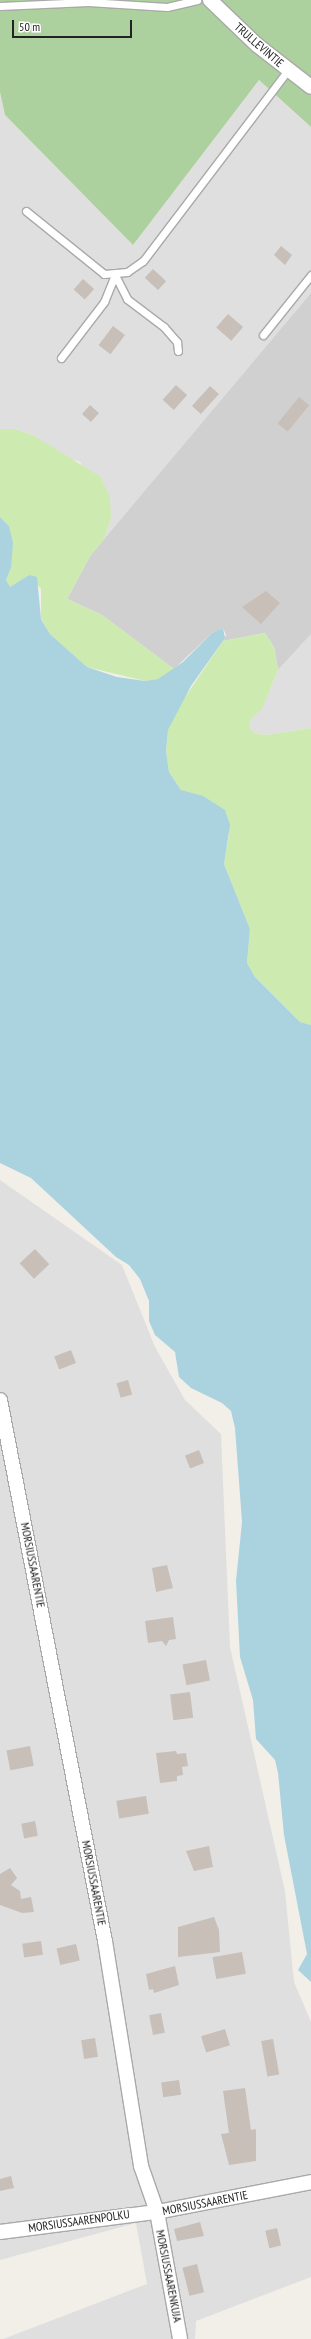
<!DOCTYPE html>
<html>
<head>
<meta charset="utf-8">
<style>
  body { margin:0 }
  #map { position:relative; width:311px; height:2339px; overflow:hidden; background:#f2efe9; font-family:"PT Sans Narrow",sans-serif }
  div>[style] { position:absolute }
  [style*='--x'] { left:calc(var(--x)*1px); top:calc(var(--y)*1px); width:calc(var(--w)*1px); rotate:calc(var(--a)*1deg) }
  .residential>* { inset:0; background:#e0dfdf }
  .religious>* { inset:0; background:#d0d0d0 }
  .grass>* { inset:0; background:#cdebb0 }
  .forest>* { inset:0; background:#add19e }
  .water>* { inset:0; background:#aad3df }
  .building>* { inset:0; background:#c7bfb8; transform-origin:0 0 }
  .roads { filter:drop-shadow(1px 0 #a9a9a9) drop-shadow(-1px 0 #a9a9a9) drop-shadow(0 1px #a9a9a9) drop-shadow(0 -1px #a9a9a9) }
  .lane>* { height:7px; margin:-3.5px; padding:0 3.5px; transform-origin:3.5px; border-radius:3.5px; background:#fff }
  .street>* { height:14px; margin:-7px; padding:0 7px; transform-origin:7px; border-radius:7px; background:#fff }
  span { translate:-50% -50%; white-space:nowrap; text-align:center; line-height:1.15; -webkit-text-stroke:3px #fff; paint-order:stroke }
  .street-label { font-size:12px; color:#222 }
  .scale { position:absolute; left:12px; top:20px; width:120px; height:18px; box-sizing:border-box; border:2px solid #222; border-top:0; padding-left:5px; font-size:12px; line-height:14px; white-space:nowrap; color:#222; -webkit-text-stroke:3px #fff; paint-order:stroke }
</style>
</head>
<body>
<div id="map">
  <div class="residential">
    <div style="clip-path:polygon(259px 80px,311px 127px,311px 293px,104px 540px,111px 518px,80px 462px,60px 455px,33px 435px,15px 429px,0 429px,0 92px,5px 115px,133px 245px)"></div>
    <div style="clip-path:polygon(311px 634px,311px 728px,266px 735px,254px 733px,249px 726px,251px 719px,262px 708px,278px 670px)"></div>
    <div style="clip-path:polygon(0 1180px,122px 1265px,155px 1347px,185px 1400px,221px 1434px,230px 1647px,285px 1891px,294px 1982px,311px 2022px,311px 2277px,196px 2321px,195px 2339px,3px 2339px,147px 2284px,136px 2223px,0 2260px)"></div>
  </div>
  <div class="religious">
    <div style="clip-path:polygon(311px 293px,311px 634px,278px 670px,274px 647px,265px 633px,223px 641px,226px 635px,223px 628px,212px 633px,174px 669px,102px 615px,67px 599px,90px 556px)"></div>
  </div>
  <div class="grass">
    <div style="clip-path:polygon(0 429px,15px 429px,33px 435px,101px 477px,110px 498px,111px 518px,104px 540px,90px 556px,67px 599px,102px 615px,174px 669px,159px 679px,145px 681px,87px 667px,50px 634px,41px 618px,41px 589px,29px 575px,10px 588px,6px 580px,11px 568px,9px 526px,0 517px)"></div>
    <div style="clip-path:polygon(265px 633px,274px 647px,278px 670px,262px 709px,251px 719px,249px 726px,254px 733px,266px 735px,311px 728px,311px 1025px,300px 1022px,255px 977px,247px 963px,250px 929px,224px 864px,229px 834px,181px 790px,169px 772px,166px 751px,168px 730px,179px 706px,223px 641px)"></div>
  </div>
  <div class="forest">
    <div style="clip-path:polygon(0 0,311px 0,311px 127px,259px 80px,133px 245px,5px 115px,0 92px)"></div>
  </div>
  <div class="water">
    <div style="clip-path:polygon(0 517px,9px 526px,13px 543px,11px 568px,6px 580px,10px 587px,29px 575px,37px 577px,41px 619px,50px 634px,87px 667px,117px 677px,145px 681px,158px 679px,183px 662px,212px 633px,223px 628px,225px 638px,191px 686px,168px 730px,166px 751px,169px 772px,181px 790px,203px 796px,225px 810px,230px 825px,224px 864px,250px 929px,247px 963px,255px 977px,300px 1022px,311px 1025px,311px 1982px,298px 1970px,307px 1954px,284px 1835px,278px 1773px,275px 1760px,256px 1739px,253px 1700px,240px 1657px,236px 1581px,242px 1522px,235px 1428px,231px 1411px,222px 1403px,191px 1388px,179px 1377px,175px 1352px,155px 1335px,149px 1321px,149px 1301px,140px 1279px,129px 1265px,116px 1257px,31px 1178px,0 1163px)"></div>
  </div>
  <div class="building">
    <div style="clip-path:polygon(281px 246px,292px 255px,285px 265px,274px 255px)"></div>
    <div style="left:153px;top:269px;width:18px;height:12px;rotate:43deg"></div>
    <div style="left:83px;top:279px;width:15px;height:14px;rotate:42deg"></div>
    <div style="left:228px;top:314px;width:20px;height:18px;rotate:41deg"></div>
    <div style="left:113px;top:326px;width:15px;height:24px;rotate:37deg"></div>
    <div style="left:176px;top:385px;width:15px;height:20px;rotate:42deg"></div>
    <div style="left:210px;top:386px;width:12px;height:27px;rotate:42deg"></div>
    <div style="left:299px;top:397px;width:13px;height:34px;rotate:39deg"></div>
    <div style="left:90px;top:405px;width:12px;height:12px;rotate:42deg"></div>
    <div style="clip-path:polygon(266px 591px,280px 603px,261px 624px,242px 607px)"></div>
    <div style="left:35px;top:1249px;width:21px;height:21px;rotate:47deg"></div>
    <div style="left:71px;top:1350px;width:14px;height:18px;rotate:69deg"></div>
    <div style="left:128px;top:1380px;width:15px;height:12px;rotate:74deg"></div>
    <div style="left:199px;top:1450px;width:14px;height:15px;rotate:69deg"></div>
    <div style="clip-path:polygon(167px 1565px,173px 1588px,156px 1592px,152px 1568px)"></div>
    <div style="clip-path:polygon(173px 1617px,176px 1639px,169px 1640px,166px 1646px,162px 1641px,148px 1643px,145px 1621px)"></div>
    <div style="left:206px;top:1660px;width:21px;height:24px;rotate:79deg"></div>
    <div style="left:190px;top:1692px;width:26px;height:20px;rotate:83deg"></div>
    <div style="left:30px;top:1746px;width:20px;height:24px;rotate:79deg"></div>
    <div style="clip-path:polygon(176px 1751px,177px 1754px,186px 1753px,188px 1766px,182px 1767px,183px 1775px,177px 1776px,177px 1781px,160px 1783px,156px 1753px)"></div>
    <div style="left:146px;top:1796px;width:18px;height:30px;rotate:81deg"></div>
    <div style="left:35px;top:1821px;width:15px;height:14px;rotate:79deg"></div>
    <div style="clip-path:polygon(209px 1846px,213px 1867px,194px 1871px,186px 1851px)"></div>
    <div style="clip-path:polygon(10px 1868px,17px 1878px,11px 1885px,20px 1891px,21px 1899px,31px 1897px,34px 1912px,22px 1913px,0 1905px,0 1874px)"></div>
    <div style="clip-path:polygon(214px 1917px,219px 1930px,220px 1952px,178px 1957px,178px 1927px)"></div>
    <div style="left:41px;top:1941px;width:14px;height:19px;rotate:82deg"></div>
    <div style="left:76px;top:1944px;width:17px;height:20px;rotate:77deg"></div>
    <div style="left:242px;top:1952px;width:22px;height:30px;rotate:80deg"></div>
    <div style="clip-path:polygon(175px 1966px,179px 1985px,154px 1993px,153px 1989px,149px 1990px,146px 1974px)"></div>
    <div style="left:161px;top:2013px;width:20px;height:12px;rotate:79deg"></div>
    <div style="left:225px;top:2029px;width:17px;height:25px;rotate:73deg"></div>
    <div style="left:95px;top:2038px;width:19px;height:14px;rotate:81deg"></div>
    <div style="left:273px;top:2039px;width:36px;height:12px;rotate:80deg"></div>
    <div style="left:179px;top:2080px;width:15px;height:18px;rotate:82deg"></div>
    <div style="clip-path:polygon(245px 2088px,251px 2130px,256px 2129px,256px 2161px,229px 2165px,221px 2134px,229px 2133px,223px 2091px)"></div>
    <div style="clip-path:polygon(11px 2176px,14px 2188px,0 2191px,0 2179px)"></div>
    <div style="clip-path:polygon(200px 2222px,204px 2236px,177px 2241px,174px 2229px)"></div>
    <div style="left:277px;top:2228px;width:18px;height:12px;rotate:77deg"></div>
    <div style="left:197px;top:2264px;width:29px;height:15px;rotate:76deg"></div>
  </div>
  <div class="roads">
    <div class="lane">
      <div style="--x:0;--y:6;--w:88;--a:-2.6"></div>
      <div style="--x:88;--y:2;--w:79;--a:3.6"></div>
      <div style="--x:167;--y:7;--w:31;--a:-13"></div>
      <div style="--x:26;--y:211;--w:100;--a:38.9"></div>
      <div style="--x:104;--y:274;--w:23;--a:-5"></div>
      <div style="--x:127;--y:272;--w:19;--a:-35"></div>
      <div style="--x:143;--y:261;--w:240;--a:-52.8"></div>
      <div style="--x:115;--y:275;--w:27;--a:63"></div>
      <div style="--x:127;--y:299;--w:46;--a:37.1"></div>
      <div style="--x:164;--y:327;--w:20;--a:49"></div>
      <div style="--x:177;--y:342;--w:9;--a:84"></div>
      <div style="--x:263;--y:335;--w:77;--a:-51.3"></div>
      <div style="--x:61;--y:358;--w:71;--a:-52.5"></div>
      <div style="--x:104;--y:302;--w:29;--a:-68"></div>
    </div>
    <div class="street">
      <div style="--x:210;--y:0;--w:65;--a:43.8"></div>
      <div style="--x:257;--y:45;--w:68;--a:37.9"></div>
      <div style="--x:0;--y:1400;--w:551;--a:79.02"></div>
      <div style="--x:105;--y:1941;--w:228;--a:80.9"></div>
      <div style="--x:141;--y:2166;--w:49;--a:70.8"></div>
      <div style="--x:157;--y:2212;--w:129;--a:79.7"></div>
      <div style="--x:0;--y:2232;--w:158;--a:-7.3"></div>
      <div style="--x:157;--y:2212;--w:157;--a:-11"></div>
    </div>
  </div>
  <div class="street-label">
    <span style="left:259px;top:45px;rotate:41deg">TRULLEVINTIE</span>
    <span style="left:33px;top:1565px;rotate:79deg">MORSIUSSAARENTIE</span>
    <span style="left:94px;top:1883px;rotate:79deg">MORSIUSSAARENTIE</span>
    <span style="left:205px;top:2203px;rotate:-11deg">MORSIUSSAARENTIE</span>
    <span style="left:79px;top:2221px;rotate:-8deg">MORSIUSSAARENPOLKU</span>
    <span style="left:169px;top:2276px;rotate:79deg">MORSIUSSAARENKUJA</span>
  </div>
  <div class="scale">50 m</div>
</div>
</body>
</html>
